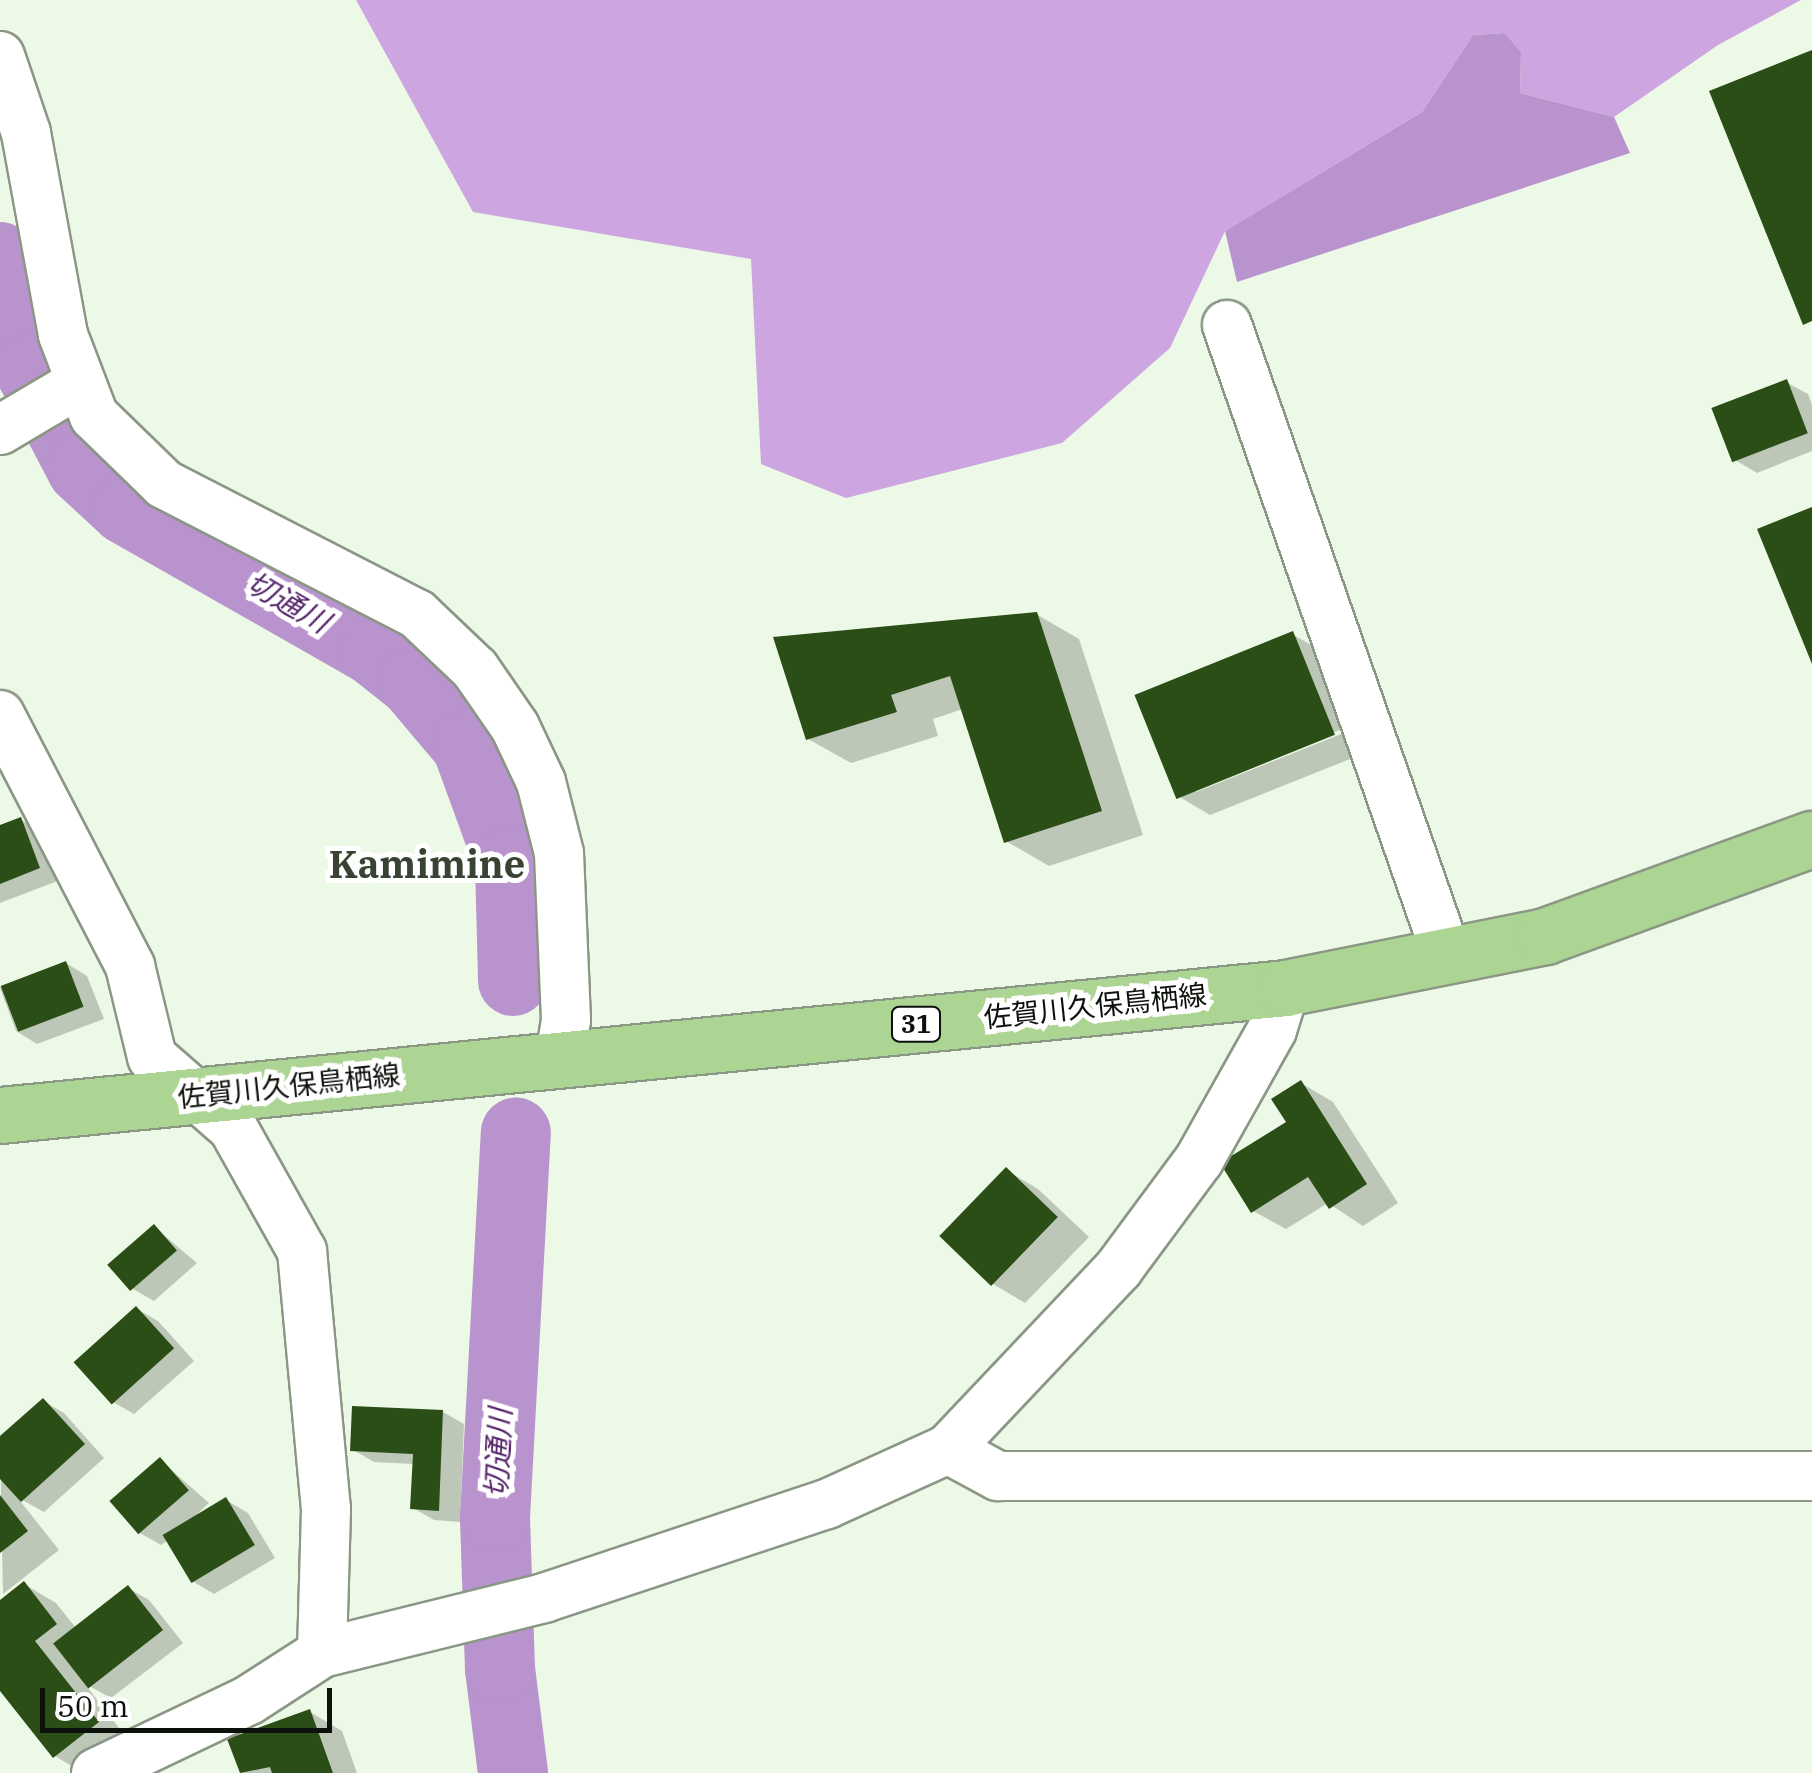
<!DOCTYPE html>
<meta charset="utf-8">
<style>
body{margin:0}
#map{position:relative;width:1812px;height:1773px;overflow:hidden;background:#ecf9e6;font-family:"IBM Plex Serif","Noto Sans JP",serif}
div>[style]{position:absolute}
.forest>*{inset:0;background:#cda6e1}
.water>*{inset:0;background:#b993cd}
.shadow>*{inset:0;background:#0003}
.river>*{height:70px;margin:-35px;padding:0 35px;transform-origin:35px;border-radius:35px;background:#b993cd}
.building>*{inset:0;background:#2b4d16;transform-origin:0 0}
.roads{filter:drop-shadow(2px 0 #8b9785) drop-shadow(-2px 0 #8b9785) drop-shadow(0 2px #8b9785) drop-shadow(0 -2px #8b9785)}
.minor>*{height:48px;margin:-24px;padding:0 24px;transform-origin:24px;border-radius:24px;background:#fff}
.major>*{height:55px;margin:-27.5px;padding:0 27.5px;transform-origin:27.5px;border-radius:27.5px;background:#acd493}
span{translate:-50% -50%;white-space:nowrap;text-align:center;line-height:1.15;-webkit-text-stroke:10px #fff;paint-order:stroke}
.shield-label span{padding:2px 8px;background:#fff;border:2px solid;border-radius:8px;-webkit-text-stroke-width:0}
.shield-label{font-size:25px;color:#0d110b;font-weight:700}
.street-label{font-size:28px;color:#0d110b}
.water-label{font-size:30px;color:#55256a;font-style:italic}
.district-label{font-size:38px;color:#394334;font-weight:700}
.scale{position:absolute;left:40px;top:1688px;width:292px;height:45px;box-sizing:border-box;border:5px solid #0d110b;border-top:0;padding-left:12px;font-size:30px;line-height:35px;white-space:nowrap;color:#0d110b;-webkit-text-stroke:8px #fff;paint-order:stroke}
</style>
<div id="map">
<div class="forest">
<div style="clip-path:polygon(356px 0,1801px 0,1718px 45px,1614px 117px,1520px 93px,1521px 52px,1505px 33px,1473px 35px,1422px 112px,1225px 231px,1170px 348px,1062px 443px,846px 498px,761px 464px,751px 259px,473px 212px)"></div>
</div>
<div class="water">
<div style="clip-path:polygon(1505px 33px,1521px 52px,1520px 93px,1614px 117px,1630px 153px,1237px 282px,1225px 231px,1422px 112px,1473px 35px)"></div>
</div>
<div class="shadow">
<div style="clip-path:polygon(1786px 382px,1808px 394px,1812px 405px,1812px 451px,1757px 473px,1735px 460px)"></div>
<div style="clip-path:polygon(1036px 614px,1079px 639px,1143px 835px,1049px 866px,1006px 841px,963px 709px,933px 719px,938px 736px,851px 763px,808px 739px)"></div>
<div style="clip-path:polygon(evenodd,1292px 634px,1325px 653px,1365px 753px,1210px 815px,1178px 796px,1292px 634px,1345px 728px,1346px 732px,1196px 792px,1196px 787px,1345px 728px)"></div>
<div style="clip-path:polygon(21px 820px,42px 832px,60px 880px,0 903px,0 827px)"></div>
<div style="clip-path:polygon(66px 963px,87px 976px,104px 1019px,37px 1044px,16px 1031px,0 988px)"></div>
<div style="clip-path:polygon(1301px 1083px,1333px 1102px,1398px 1203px,1363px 1226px,1328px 1203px,1286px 1229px,1253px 1211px)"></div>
<div style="clip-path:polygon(1006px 1170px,1038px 1189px,1089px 1237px,1025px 1303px,993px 1284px,942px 1236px)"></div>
<div style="clip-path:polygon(154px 1227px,197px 1263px,154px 1301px,133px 1289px)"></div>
<div style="clip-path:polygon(137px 1309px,158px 1321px,194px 1361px,134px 1414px,113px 1402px)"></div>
<div style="clip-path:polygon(43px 1401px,64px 1413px,104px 1458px,44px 1512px,17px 1497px,59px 1550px,3px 1594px,0 1439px)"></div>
<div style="clip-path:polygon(443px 1412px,464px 1424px,460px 1522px,434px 1520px,413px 1508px,415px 1464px,374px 1462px,353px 1450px)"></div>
<div style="clip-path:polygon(160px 1460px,209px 1503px,195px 1516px,226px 1500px,248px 1513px,275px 1558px,214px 1594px,192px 1581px,168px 1540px,161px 1545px,140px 1533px)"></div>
<div style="clip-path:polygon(24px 1584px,56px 1603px,76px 1628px,128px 1588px,149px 1600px,183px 1643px,111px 1698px,84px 1683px,130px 1742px,83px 1773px,55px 1756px,0 1687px,0 1603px)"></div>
<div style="clip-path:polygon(310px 1712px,342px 1731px,357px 1773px,242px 1773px,230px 1740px)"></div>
</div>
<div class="river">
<div style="left:0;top:257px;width:117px;rotate:75.1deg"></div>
<div style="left:30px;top:370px;width:112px;rotate:62.3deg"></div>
<div style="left:82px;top:469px;width:59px;rotate:42.9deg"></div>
<div style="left:125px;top:509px;width:287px;rotate:29.7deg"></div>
<div style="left:374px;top:651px;width:50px;rotate:38.5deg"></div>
<div style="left:413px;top:682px;width:84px;rotate:49.8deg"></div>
<div style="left:467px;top:746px;width:126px;rotate:70deg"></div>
<div style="left:510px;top:864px;width:117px;rotate:88.5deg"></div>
<div style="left:513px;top:1773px;width:105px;rotate:-97.1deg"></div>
<div style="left:500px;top:1669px;width:152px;rotate:-91.9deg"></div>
<div style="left:495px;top:1517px;width:385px;rotate:-86.9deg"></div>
</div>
<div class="building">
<div style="clip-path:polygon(1812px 50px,1812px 321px,1803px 325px,1709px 91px)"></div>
<div style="left:1787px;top:379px;width:58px;height:81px;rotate:69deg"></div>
<div style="clip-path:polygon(1812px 507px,1812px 664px,1757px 529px)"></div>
<div style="clip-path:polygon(1037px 612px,1102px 811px,1004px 843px,950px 676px,891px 695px,897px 712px,806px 740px,773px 637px)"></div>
<div style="left:1293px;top:631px;width:112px;height:171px;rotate:68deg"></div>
<div style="clip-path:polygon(21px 817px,40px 868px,0 884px,0 825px)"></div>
<div style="left:66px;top:961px;width:49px;height:70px;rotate:69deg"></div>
<div style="clip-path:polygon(1301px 1080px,1367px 1184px,1329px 1209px,1308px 1177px,1251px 1213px,1220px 1163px,1286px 1122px,1271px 1099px)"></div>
<div style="left:1006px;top:1167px;width:72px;height:96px;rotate:44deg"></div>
<div style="left:154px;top:1224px;width:35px;height:62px;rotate:49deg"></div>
<div style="left:136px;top:1306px;width:57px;height:84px;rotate:48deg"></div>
<div style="clip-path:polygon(43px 1398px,85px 1444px,21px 1502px,0 1479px,0 1436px)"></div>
<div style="clip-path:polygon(352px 1406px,443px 1410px,439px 1511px,410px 1509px,413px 1454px,350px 1451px)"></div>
<div style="left:160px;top:1457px;width:44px;height:67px;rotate:49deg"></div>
<div style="clip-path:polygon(0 1495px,28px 1531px,0 1553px)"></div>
<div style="left:226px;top:1497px;width:56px;height:74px;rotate:59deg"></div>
<div style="clip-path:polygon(24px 1581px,57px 1624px,35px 1641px,99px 1722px,53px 1758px,0 1691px,0 1600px)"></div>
<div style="left:128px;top:1585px;width:57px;height:95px;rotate:52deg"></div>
<div style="clip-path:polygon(310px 1709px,333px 1773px,272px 1773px,270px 1767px,240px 1773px,227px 1739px)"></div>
</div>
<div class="roads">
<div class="minor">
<div style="left:0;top:56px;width:81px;rotate:71.3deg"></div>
<div style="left:26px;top:133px;width:205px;rotate:79.6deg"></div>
<div style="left:63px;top:335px;width:87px;rotate:69.1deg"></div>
<div style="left:94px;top:416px;width:98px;rotate:44.2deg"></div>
<div style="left:164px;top:484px;width:284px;rotate:27.2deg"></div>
<div style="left:417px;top:614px;width:80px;rotate:43.5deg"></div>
<div style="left:475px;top:669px;width:70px;rotate:55.4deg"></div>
<div style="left:515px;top:727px;width:61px;rotate:64.7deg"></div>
<div style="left:541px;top:782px;width:73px;rotate:75.8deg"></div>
<div style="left:559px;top:853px;width:167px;rotate:87.6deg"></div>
<div style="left:566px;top:1020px;width:38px;rotate:99deg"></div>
<div style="left:1227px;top:325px;width:668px;rotate:70.78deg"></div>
<div style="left:0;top:430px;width:92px;rotate:-30.7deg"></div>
<div style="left:0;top:715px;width:283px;rotate:62.6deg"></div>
<div style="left:130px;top:966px;width:94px;rotate:76.4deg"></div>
<div style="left:152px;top:1057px;width:108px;rotate:41.2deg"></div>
<div style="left:233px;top:1128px;width:141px;rotate:60.7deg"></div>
<div style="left:302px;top:1251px;width:259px;rotate:84.7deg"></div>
<div style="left:326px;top:1509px;width:144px;rotate:91.6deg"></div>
<div style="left:948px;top:1449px;width:57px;rotate:28.4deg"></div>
<div style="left:998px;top:1476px;width:814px"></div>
<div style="left:96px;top:1773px;width:170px;rotate:-25.5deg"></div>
<div style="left:249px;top:1700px;width:87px;rotate:-32.8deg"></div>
<div style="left:322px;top:1653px;width:229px;rotate:-13.9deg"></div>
<div style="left:544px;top:1598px;width:298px;rotate:-18.4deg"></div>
<div style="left:827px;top:1504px;width:133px;rotate:-24.4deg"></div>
<div style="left:948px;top:1449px;width:249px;rotate:-46.6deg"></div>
<div style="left:1119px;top:1268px;width:134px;rotate:-53.5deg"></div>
<div style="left:1199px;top:1160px;width:149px;rotate:-60.7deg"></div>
<div style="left:1272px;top:1030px;width:44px;rotate:-72.8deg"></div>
</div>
<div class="major">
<div style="left:0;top:1115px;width:1291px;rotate:-5.64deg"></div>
<div style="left:1285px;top:988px;width:265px;rotate:-11.3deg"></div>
<div style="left:1545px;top:936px;width:284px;rotate:-20deg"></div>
</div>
</div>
<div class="shield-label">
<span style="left:916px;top:1024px">31</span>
</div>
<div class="street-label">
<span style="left:1095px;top:1006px;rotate:-6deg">佐賀川久保鳥栖線</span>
<span style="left:289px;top:1086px;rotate:-6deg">佐賀川久保鳥栖線</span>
</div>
<div class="water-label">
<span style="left:288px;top:602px;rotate:30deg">切通川</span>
<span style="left:498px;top:1453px;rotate:-87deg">切通川</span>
</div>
<div class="district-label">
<span style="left:427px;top:864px">Kamimine</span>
</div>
<div class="scale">50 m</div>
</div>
